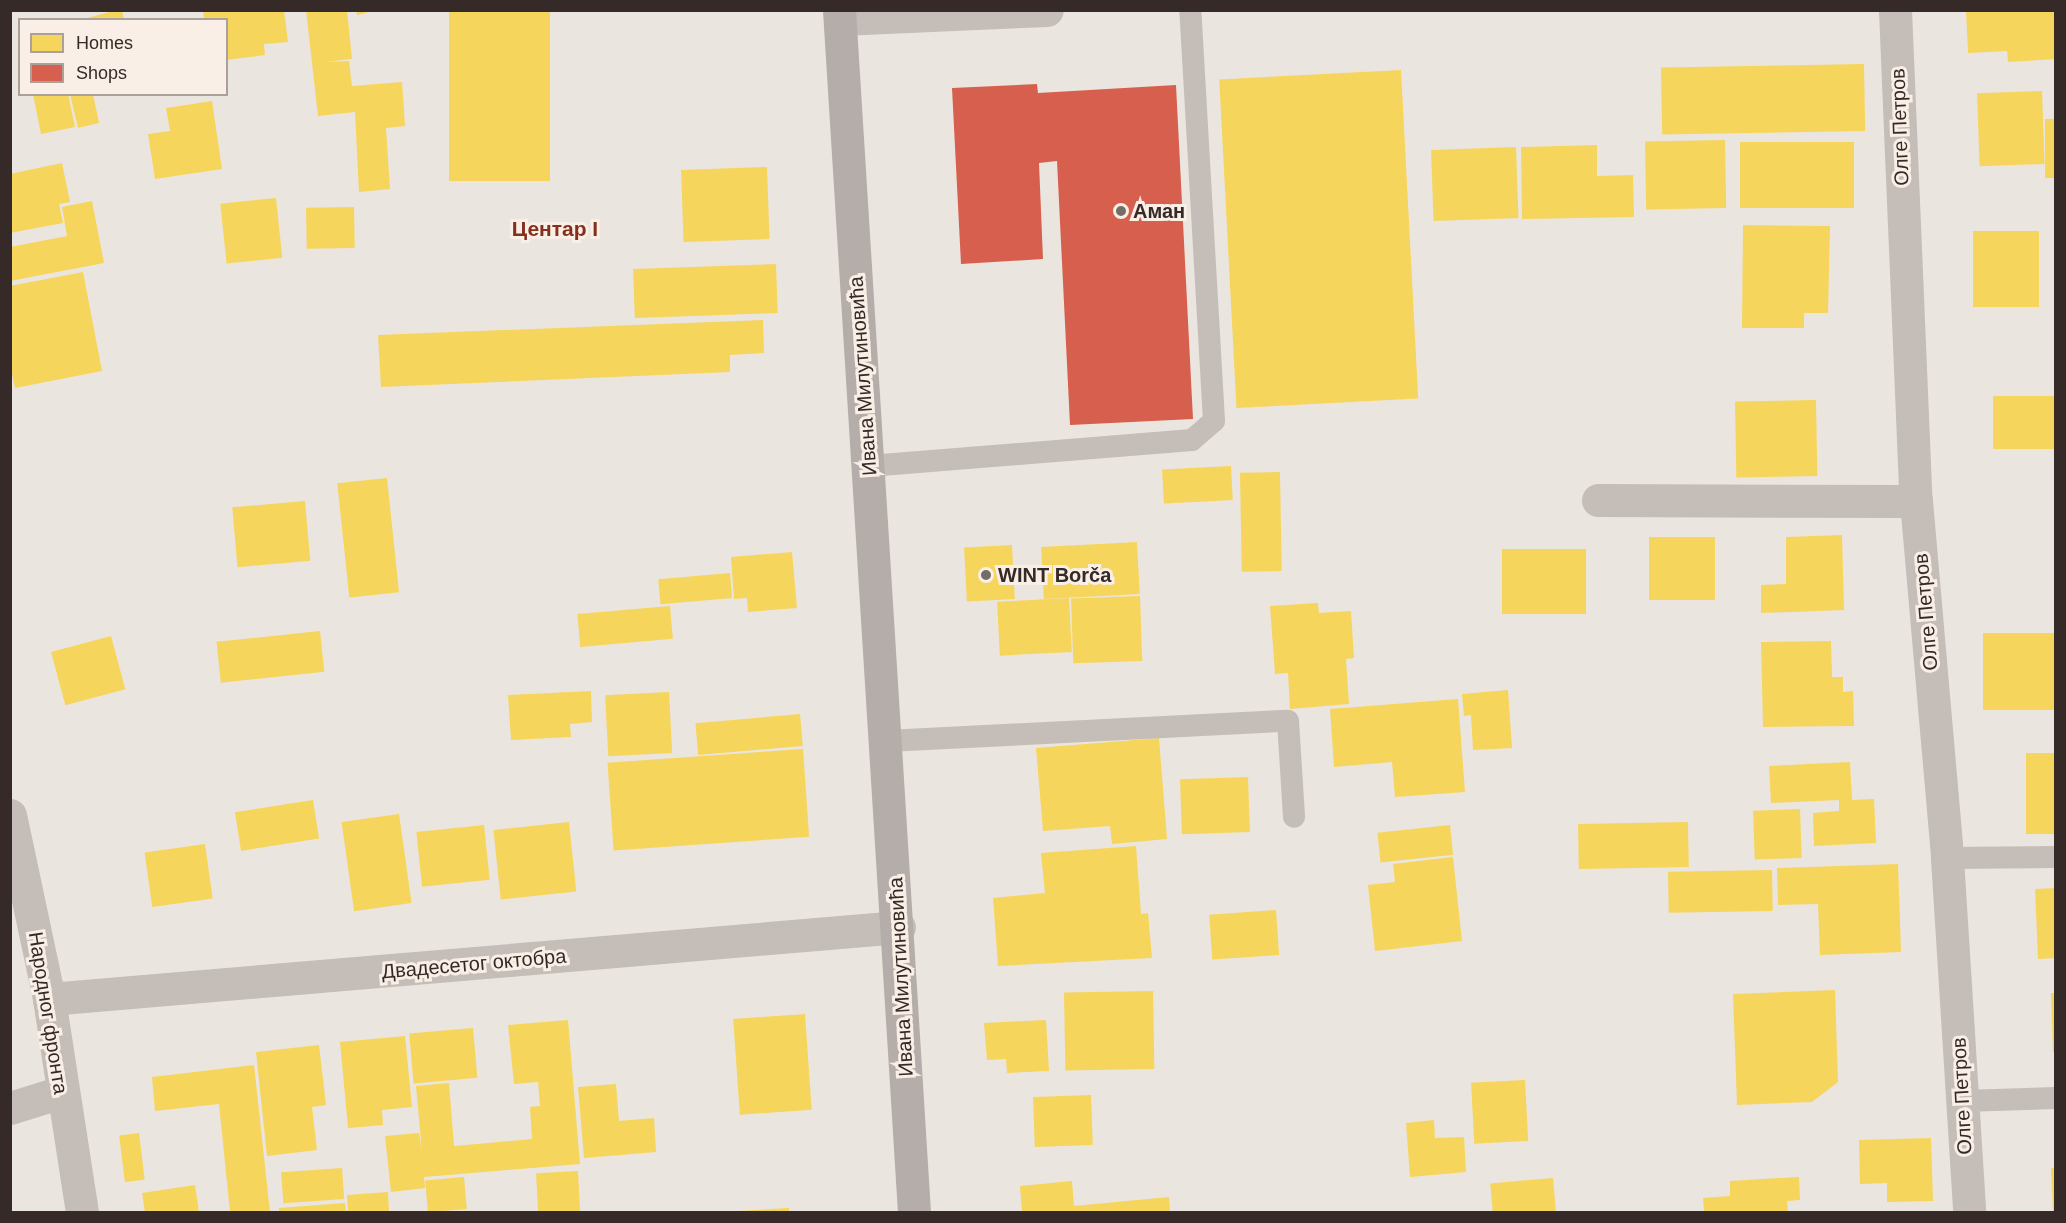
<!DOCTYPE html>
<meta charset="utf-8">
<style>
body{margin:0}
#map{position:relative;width:2066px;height:1223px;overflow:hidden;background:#ebe5df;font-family:Arial,sans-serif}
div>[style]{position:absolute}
.homes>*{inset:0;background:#f6d55c;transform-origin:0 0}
.shops>*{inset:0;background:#d6604d}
.lane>*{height:22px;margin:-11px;padding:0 11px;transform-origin:11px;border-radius:11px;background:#c4bdb8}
.street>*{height:33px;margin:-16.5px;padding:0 16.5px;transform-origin:16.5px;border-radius:16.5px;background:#c4bdb8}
.secondary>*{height:33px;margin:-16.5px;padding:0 16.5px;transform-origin:16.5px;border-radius:16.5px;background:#b5ada9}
.dots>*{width:16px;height:16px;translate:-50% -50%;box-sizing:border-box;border:3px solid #f9efe6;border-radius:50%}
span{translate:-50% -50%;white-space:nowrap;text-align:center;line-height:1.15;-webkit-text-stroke:6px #f9efe6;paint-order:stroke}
.street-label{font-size:20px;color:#352a27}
.poi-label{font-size:20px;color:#352a27;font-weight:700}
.left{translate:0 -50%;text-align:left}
.neighbourhood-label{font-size:21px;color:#85301f;font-weight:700}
.frame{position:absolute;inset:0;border:12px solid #352a27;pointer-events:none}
.legend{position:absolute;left:18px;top:18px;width:210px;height:78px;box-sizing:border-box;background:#f9efe6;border:2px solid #aba09a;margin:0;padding:8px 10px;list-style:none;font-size:18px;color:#352a27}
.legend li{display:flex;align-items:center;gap:12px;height:30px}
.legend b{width:30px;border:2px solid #aba09a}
</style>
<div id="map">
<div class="homes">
<div style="clip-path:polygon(116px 10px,122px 10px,124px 20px,80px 20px)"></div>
<div style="clip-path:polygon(203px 10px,284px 10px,288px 42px,264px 44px,265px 55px,226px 60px,226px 20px,204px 20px)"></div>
<div style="clip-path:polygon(306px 10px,347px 10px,352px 59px,325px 62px,349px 61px,352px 86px,402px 82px,405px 126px,386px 128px,390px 189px,359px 192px,355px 112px,318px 116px)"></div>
<div style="clip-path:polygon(356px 10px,372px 10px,372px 11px,357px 15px)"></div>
<div style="left:449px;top:10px;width:101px;height:171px"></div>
<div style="clip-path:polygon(1966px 10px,2056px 10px,2056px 59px,2008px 62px,2007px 51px,1968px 53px)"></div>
<div style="left:1864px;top:64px;width:67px;height:203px;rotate:89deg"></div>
<div style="left:1401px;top:70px;width:329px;height:182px;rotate:87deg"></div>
<div style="left:2042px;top:91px;width:73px;height:65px;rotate:88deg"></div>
<div style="clip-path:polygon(33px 94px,68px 94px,75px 127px,41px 134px)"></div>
<div style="clip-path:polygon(70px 94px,93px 94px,99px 123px,78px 128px)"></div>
<div style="clip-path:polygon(212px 101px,222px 169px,155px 179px,148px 134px,170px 131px,166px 108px)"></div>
<div style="left:2045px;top:119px;width:11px;height:59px"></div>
<div style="left:1725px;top:140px;width:68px;height:80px;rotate:89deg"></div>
<div style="left:1854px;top:142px;width:66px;height:114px;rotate:90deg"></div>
<div style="clip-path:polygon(1597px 145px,1597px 176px,1633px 175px,1634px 217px,1522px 219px,1521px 147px)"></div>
<div style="left:1516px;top:147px;width:71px;height:85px;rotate:88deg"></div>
<div style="clip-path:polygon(62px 163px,70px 202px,59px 204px,63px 223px,10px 233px,10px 174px)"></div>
<div style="left:767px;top:167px;width:72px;height:86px;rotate:88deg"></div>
<div style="left:276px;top:198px;width:60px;height:56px;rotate:84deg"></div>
<div style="clip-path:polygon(92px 201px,104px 263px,10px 281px,10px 247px,67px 236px,62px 207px)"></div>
<div style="left:354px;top:207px;width:41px;height:48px;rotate:89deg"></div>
<div style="clip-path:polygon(1743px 225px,1830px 226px,1828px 313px,1804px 313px,1804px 328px,1742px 328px)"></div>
<div style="left:2039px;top:231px;width:76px;height:66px;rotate:90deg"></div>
<div style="left:776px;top:264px;width:49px;height:143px;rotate:88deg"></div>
<div style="clip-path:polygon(83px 272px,102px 371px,15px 388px,10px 365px,10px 286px)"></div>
<div style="clip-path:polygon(763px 320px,764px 353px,730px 355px,730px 372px,381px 387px,378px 335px)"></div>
<div style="left:2056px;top:396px;width:53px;height:63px;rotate:90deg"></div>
<div style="left:1816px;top:400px;width:76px;height:81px;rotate:89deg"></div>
<div style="left:1231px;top:466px;width:34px;height:69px;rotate:87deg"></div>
<div style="left:1280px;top:472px;width:99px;height:40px;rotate:89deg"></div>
<div style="left:387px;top:478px;width:115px;height:50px;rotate:84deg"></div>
<div style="left:305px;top:501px;width:60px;height:73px;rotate:85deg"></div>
<div style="clip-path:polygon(1842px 535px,1844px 610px,1761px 613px,1761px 585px,1786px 584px,1786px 537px)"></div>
<div style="left:1715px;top:537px;width:63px;height:66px;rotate:90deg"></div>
<div style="left:1137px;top:542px;width:52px;height:96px;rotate:87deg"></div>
<div style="left:1012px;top:545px;width:54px;height:48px;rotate:87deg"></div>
<div style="left:1502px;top:549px;width:84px;height:65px"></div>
<div style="clip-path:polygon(792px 552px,797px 608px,748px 612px,747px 598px,734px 599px,731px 557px)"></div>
<div style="left:730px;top:573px;width:25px;height:72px;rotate:85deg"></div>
<div style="left:1140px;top:596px;width:65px;height:69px;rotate:88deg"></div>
<div style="left:1069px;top:598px;width:54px;height:72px;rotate:87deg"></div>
<div style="clip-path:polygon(1318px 603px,1319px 613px,1351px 611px,1354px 658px,1346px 659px,1349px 704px,1290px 709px,1288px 673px,1275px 674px,1270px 606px)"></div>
<div style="left:670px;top:606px;width:33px;height:93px;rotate:85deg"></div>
<div style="left:320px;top:631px;width:41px;height:104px;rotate:84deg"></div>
<div style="left:2056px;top:633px;width:77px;height:73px;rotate:90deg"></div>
<div style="left:111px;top:636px;width:55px;height:62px;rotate:75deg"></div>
<div style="clip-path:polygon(1831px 641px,1832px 677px,1843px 677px,1843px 692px,1853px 691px,1854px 726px,1763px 727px,1761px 642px)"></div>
<div style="clip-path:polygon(1508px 690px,1512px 748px,1473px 750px,1471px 715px,1464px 716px,1462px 694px)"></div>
<div style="clip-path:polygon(591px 691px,592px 722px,570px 724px,571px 737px,511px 740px,508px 695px)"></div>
<div style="left:669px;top:692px;width:61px;height:64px;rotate:87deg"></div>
<div style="clip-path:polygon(1458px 699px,1465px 792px,1395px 797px,1392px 762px,1334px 767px,1330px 709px)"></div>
<div style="left:800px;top:714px;width:32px;height:105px;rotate:85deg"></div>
<div style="clip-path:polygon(1159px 738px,1167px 839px,1112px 844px,1110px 826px,1043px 831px,1036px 748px)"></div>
<div style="left:803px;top:749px;width:88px;height:196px;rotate:86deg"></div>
<div style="left:2026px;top:753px;width:30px;height:81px"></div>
<div style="clip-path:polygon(1850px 762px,1852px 800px,1874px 799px,1876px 843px,1814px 846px,1813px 813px,1839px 811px,1839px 800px,1771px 803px,1769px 766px)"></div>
<div style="left:1248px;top:777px;width:55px;height:68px;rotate:88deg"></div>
<div style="left:313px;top:800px;width:39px;height:79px;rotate:81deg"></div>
<div style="left:1800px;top:809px;width:49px;height:47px;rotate:88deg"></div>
<div style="left:399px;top:814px;width:90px;height:58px;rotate:82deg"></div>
<div style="left:569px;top:822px;width:70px;height:76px;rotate:84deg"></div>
<div style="left:1688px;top:822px;width:45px;height:110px;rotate:89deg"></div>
<div style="left:484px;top:825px;width:55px;height:68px;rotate:84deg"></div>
<div style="left:1450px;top:825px;width:30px;height:73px;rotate:84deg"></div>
<div style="left:205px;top:844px;width:55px;height:61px;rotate:82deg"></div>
<div style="clip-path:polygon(1136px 846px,1141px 914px,1148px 913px,1152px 958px,998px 966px,993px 898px,1045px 893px,1041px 853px)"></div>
<div style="clip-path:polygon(1453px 857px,1462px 941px,1375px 951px,1368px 885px,1395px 882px,1393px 864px)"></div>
<div style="clip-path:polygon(1898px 864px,1901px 952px,1820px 955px,1818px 904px,1778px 905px,1777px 868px)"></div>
<div style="left:1772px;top:870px;width:41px;height:104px;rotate:89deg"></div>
<div style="clip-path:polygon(2056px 888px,2056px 958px,2038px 959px,2035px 889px)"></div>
<div style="left:1276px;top:910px;width:45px;height:67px;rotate:86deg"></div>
<div style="clip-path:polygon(1835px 990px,1838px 1082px,1812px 1102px,1737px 1105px,1733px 994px)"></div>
<div style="left:1153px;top:991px;width:78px;height:89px;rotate:89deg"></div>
<div style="clip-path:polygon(2051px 993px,2056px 993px,2056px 1052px,2053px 1052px)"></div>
<div style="left:805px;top:1014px;width:96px;height:72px;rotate:86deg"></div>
<div style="clip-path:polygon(568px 1020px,580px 1164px,424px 1177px,425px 1188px,391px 1192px,385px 1136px,419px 1133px,422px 1152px,416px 1086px,449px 1083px,454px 1146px,532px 1139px,530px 1107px,540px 1106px,538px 1082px,514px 1084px,508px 1025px)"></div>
<div style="clip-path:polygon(1046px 1020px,1049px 1071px,1007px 1073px,1006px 1059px,987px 1060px,984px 1023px)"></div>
<div style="left:473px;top:1028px;width:50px;height:64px;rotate:85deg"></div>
<div style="clip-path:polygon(405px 1036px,412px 1107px,382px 1110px,383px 1125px,348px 1128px,340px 1042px)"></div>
<div style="clip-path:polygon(319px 1045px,326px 1105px,312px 1107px,317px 1150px,267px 1156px,256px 1052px)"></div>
<div style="clip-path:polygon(254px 1065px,270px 1212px,230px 1212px,219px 1104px,155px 1111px,152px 1077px)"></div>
<div style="left:1525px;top:1080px;width:61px;height:54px;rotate:87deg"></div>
<div style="clip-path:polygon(616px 1084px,619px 1121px,654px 1118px,656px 1152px,584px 1158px,578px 1087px)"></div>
<div style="left:1091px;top:1095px;width:50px;height:58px;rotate:88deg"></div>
<div style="clip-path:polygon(1434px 1120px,1435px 1138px,1464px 1137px,1466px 1172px,1410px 1177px,1406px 1123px)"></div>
<div style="left:139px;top:1133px;width:47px;height:20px;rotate:83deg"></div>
<div style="clip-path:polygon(1931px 1138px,1933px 1201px,1887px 1202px,1887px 1183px,1860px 1184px,1859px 1140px)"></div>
<div style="left:342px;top:1168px;width:31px;height:61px;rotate:86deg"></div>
<div style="clip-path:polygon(2051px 1168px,2056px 1168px,2056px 1212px,2053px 1212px)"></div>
<div style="left:578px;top:1171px;width:41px;height:42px;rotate:87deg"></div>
<div style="left:464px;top:1177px;width:32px;height:39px;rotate:85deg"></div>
<div style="clip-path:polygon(1799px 1177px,1800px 1200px,1787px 1201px,1788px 1212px,1704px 1212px,1703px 1198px,1730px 1196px,1730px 1181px)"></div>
<div style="left:1553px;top:1178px;width:34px;height:63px;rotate:85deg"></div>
<div style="clip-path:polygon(1072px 1181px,1074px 1206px,1169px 1197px,1170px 1212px,1022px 1212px,1020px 1186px)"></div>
<div style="clip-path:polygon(195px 1185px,199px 1212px,145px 1212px,142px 1193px)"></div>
<div style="clip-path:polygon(388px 1192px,389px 1212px,348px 1212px,347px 1195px)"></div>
<div style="clip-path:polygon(345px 1203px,346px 1212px,279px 1212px,279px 1208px)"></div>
<div style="clip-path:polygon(789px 1208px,789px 1212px,738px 1212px,738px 1211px)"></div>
</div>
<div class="shops">
<div style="clip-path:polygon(1037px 84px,1038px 93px,1176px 85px,1193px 419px,1070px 425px,1057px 161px,1039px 163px,1043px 259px,961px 264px,952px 88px)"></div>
</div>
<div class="lane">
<div style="left:869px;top:466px;width:324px;rotate:-4.6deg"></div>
<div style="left:1192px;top:440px;width:29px;rotate:-41deg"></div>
<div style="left:1214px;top:421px;width:412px;rotate:-93.3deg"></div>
<div style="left:887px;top:741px;width:401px;rotate:-2.9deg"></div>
<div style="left:1288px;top:721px;width:96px;rotate:86.4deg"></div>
<div style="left:1947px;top:858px;width:109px;rotate:-0.5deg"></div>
<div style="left:1963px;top:1101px;width:93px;rotate:-1.8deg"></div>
</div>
<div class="street">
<div style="left:1895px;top:10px;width:491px;rotate:87.6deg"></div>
<div style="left:1916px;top:501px;width:358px;rotate:85deg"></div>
<div style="left:1947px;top:858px;width:355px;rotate:86.4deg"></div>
<div style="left:840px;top:19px;width:207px;rotate:-2.5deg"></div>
<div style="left:1598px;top:500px;width:318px;rotate:0.2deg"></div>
<div style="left:10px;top:815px;width:188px;rotate:78deg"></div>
<div style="left:49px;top:999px;width:216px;rotate:81.2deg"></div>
<div style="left:49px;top:999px;width:853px;rotate:-4.84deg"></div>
<div style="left:10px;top:1108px;width:53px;rotate:-17.4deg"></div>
</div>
<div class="secondary">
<div style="left:839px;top:10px;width:1204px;rotate:86.43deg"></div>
</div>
<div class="dots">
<div style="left:1121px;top:211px;background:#756b67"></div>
<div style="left:986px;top:575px;background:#756b67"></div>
</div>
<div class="street-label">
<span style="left:1900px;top:127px;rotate:-92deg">Олге Петров</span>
<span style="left:863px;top:376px;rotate:-94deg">Ивана Милутиновића</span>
<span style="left:1926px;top:612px;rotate:-95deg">Олге Петров</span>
<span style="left:474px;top:964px;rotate:-5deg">Двадесетог октобра</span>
<span style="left:901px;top:977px;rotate:-93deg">Ивана Милутиновића</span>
<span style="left:48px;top:1013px;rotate:81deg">Народног фронта</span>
<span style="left:1962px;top:1096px;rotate:-93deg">Олге Петров</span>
</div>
<div class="poi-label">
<span class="left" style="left:1133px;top:211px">Аман</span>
<span class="left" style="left:998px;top:575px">WINT Borča</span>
</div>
<div class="neighbourhood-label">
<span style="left:555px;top:229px">Центар I</span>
</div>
<div class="frame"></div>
<ul class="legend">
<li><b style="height:16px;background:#f6d55c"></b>Homes</li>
<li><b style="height:16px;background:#d6604d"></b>Shops</li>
</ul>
</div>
